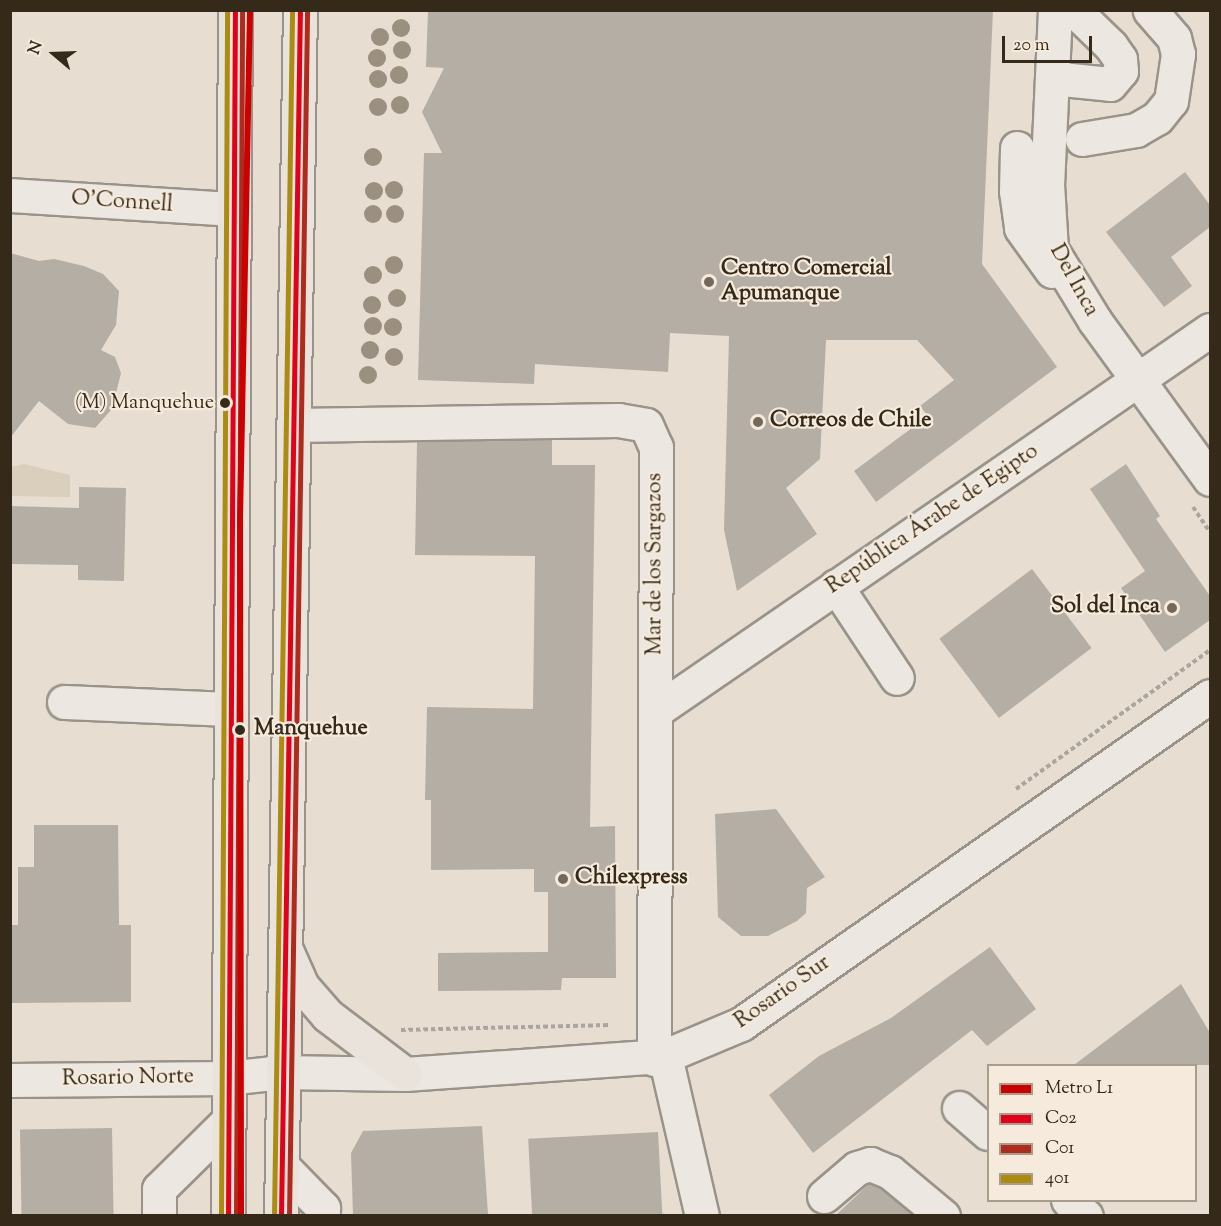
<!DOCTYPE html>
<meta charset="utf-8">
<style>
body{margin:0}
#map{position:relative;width:1221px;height:1226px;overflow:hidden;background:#e7ded1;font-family:"Sorts Mill Goudy",serif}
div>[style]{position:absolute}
.green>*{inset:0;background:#dacebc}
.building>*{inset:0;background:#b4aea4;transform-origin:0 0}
.path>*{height:4px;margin-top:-2px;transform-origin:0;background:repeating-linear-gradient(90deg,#aaa59f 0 4.5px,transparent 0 7.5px)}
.roads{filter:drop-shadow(2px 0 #99938a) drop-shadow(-2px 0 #99938a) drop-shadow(0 2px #99938a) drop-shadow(0 -2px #99938a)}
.minor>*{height:33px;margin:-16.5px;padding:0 16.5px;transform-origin:16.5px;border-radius:16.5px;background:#ece7e0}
.major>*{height:33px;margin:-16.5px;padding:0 16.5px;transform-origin:16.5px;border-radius:16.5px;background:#e9e3db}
.bus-1>*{height:4.5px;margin:-2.25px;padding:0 2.25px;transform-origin:2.25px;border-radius:2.25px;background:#e2001a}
.bus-2>*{height:4.5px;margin:-2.25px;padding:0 2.25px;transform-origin:2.25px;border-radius:2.25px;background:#af2b1e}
.bus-3>*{height:4.5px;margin:-2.25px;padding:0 2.25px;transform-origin:2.25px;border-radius:2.25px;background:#ac8b12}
.metro-1>*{height:6px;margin:-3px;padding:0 3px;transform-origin:3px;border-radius:3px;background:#c00}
.trees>*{width:18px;height:18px;margin:-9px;border-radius:50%;background:#9b8f80}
.dots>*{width:16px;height:16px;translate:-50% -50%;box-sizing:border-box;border:3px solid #f5eadb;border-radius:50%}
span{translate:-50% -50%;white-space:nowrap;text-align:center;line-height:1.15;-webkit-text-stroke:4.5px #f5eadb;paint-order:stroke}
.bus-label{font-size:20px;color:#352919}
.right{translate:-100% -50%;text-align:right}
.street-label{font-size:22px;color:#352919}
.poi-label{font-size:22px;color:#352919;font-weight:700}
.left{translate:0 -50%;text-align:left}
.stop-label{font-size:22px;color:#352919;font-weight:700}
.frame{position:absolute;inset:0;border:12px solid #352919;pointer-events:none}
.legend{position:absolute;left:987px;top:1064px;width:210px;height:138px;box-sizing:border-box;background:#f5eadb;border:2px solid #a89d8d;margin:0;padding:8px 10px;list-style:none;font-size:18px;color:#352919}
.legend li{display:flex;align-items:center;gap:12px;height:30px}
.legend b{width:30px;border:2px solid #a89d8d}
.north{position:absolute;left:24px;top:24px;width:60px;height:60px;-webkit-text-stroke:4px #f5eadb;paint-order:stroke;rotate:289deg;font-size:16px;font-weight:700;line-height:24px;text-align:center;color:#352919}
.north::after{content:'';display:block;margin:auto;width:21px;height:27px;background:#352919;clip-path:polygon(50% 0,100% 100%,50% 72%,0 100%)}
.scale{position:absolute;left:1002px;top:36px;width:90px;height:27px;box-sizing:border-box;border:3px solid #352919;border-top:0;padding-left:8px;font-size:18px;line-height:21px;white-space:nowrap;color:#352919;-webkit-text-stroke:4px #f5eadb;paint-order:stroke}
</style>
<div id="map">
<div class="green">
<div style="clip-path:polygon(24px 464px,70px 475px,70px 497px,11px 496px,11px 467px)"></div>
</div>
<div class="building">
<div style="clip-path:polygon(428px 10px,993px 10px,982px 264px,1057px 367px,876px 502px,854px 471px,928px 416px,920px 406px,954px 380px,917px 340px,826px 340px,820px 459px,786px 488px,817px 534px,737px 591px,724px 530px,729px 336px,670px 333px,668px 372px,535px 364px,534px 384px,418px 380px,424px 153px,442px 153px,422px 112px,444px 68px,426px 67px)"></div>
<div style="clip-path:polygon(1185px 172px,1210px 205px,1210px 227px,1171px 257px,1192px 286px,1164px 307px,1106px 232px)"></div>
<div style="clip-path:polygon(10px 253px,39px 261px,54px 259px,84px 266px,103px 274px,119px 291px,116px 325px,101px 350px,115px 357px,121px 373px,112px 409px,95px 428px,68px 424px,39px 401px,10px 438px)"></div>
<div style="clip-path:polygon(552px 440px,552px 465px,595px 465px,590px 827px,615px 826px,616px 978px,562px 978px,561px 990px,438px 991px,438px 953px,548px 952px,548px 892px,534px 892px,534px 869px,431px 870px,431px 800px,425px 800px,427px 707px,533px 709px,535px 556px,415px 555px,417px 442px)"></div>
<div style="clip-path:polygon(1126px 464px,1160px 516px,1156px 519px,1210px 596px,1210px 620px,1165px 652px,1121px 588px,1145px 571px,1090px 489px)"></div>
<div style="clip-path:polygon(79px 487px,126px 488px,124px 581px,78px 580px,78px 565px,10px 564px,10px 506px,79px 508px)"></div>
<div style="left:1032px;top:569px;width:99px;height:116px;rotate:53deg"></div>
<div style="clip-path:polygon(776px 809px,825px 877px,807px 888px,806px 913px,797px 921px,768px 936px,741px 936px,718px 917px,715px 814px)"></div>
<div style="clip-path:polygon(34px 825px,118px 825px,119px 925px,131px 925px,131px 1002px,10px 1003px,10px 925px,18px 925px,18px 867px,34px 867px)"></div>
<div style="clip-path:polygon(990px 947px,1036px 1009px,987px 1046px,972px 1030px,813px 1153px,769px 1095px,819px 1056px,891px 1018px)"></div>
<div style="clip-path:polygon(1181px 984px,1210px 1033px,1210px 1065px,1074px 1065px)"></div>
<div style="clip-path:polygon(482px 1126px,488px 1215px,353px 1215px,351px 1153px,363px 1131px)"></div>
<div style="left:112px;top:1128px;width:87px;height:92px;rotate:89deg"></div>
<div style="left:658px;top:1132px;width:83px;height:130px;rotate:87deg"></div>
<div style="clip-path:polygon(869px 1184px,880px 1188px,913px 1215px,836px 1215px)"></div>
</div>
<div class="path">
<div style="left:1193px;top:507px;width:30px;rotate:56deg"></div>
<div style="left:1016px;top:789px;width:239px;rotate:-35.6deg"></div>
<div style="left:401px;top:1030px;width:209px;rotate:-1.4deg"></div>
</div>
<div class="roads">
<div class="minor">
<div style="left:1055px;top:10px;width:174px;rotate:92.6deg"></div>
<div style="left:1047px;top:184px;width:65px;rotate:86.5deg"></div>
<div style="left:1051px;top:249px;width:84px;rotate:58.6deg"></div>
<div style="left:1095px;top:321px;width:195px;rotate:54deg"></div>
<div style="left:1052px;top:78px;width:58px;rotate:5.9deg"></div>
<div style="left:1110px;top:84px;width:17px;rotate:-50deg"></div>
<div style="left:1121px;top:71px;width:12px;rotate:-95deg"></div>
<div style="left:1120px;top:59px;width:16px;rotate:-125deg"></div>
<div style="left:1111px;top:46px;width:52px;rotate:-135.8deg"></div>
<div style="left:1082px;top:139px;width:55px;rotate:-9.5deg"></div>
<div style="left:1136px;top:130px;width:24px;rotate:-30deg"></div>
<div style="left:1157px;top:118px;width:22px;rotate:-51deg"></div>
<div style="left:1171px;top:101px;width:48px;rotate:-81.5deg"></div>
<div style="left:1178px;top:54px;width:16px;rotate:-104deg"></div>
<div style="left:1174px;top:38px;width:37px;rotate:-131deg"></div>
<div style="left:1017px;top:148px;width:43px;rotate:91.3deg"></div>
<div style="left:1016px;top:191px;width:37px;rotate:82deg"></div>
<div style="left:1021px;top:228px;width:53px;rotate:54.2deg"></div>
<div style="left:10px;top:195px;width:224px;rotate:3.6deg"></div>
<div style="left:293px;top:425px;width:325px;rotate:-0.9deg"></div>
<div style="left:618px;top:420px;width:28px;rotate:10deg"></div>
<div style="left:646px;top:425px;width:24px;rotate:66deg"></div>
<div style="left:656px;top:447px;width:612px;rotate:90.19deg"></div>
<div style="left:836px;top:586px;width:110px;rotate:56.5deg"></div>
<div style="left:64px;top:702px;width:166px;rotate:2.4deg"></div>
<div style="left:657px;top:710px;width:671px;rotate:-34.5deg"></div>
<div style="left:665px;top:1056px;width:164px;rotate:77deg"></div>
<div style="left:10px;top:1080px;width:217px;rotate:-0.5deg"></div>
<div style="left:227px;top:1078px;width:54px;rotate:-6.3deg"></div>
<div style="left:281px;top:1072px;width:124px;rotate:0.9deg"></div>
<div style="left:405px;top:1074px;width:261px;rotate:-4deg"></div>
<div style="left:665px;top:1056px;width:82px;rotate:-22.8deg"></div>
<div style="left:741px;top:1024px;width:572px;rotate:-34.97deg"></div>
<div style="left:959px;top:1108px;width:38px;rotate:41deg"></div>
<div style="left:282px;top:1166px;width:59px;rotate:45.7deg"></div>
<div style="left:323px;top:1208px;width:8px;rotate:90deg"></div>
<div style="left:824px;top:1196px;width:43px;rotate:-40.3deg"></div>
<div style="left:857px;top:1168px;width:14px;rotate:-17deg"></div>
<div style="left:870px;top:1164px;width:22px;rotate:22deg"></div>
<div style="left:890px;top:1172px;width:69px;rotate:39.7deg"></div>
<div style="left:1068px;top:1200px;width:24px;rotate:42deg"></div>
<div style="left:159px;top:1216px;width:27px;rotate:-90deg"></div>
<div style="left:159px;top:1189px;width:97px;rotate:-44.6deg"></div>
</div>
<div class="major">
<div style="left:286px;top:950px;width:39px;rotate:66deg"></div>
<div style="left:302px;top:986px;width:38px;rotate:49deg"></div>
<div style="left:327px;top:1015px;width:98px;rotate:37.1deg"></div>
<div style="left:228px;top:1216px;width:1206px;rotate:-89.67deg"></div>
<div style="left:281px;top:1216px;width:1206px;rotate:-89.1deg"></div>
</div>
</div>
<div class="bus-1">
<div style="left:228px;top:1216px;width:1206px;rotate:-89.67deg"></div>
<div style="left:281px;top:1216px;width:1206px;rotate:-89.1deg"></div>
</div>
<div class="bus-2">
<div style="left:236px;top:1216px;width:1206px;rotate:-89.71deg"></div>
<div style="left:289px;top:1216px;width:1206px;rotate:-89.14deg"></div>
</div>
<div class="bus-3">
<div style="left:221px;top:1216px;width:1206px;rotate:-89.71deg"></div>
<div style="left:274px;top:1216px;width:1206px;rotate:-89.14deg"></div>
</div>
<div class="metro-1">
<div style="left:241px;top:1216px;width:698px;rotate:-90.08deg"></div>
<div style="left:240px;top:518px;width:508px;rotate:-88.87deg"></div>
</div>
<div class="trees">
<div style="left:401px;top:28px"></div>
<div style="left:380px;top:37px"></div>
<div style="left:402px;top:50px"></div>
<div style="left:377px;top:58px"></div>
<div style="left:399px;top:75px"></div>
<div style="left:378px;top:79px"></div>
<div style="left:400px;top:105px"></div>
<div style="left:378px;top:107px"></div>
<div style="left:373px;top:157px"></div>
<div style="left:394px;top:190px"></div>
<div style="left:374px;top:191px"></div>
<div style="left:373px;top:214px"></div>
<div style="left:395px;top:214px"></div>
<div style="left:394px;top:265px"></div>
<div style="left:373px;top:275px"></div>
<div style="left:397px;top:298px"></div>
<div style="left:372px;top:305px"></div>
<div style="left:373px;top:326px"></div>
<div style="left:393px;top:327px"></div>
<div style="left:370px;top:350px"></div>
<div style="left:394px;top:357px"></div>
<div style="left:368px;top:375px"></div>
</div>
<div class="dots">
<div style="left:709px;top:282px;background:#736859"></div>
<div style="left:225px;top:403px;background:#352919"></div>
<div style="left:758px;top:422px;background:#736859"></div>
<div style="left:1172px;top:608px;background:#736859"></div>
<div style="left:240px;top:730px;background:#352919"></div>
<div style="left:563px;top:879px;background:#736859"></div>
</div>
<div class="bus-label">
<span class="right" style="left:214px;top:403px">(M) Manquehue</span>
</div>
<div class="street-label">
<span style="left:122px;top:203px;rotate:4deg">O'Connell</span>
<span style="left:1073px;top:281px;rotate:61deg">Del Inca</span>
<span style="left:933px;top:520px;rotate:-34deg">República Árabe de Egipto</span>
<span style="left:656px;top:564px;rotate:-90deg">Mar de los Sargazos</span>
<span style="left:783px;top:993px;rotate:-35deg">Rosario Sur</span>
<span style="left:128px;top:1079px;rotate:-1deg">Rosario Norte</span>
</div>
<div class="poi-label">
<span class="left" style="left:721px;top:282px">Centro Comercial<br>Apumanque</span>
<span class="left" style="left:770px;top:422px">Correos de Chile</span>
<span class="right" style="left:1160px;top:608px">Sol del Inca</span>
<span class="left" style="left:575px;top:879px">Chilexpress</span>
</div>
<div class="stop-label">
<span class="left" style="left:254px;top:730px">Manquehue</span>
</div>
<div class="frame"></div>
<ul class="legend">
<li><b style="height:8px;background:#c00"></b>Metro L1</li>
<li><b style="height:8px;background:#e2001a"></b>C02</li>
<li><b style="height:8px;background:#af2b1e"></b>C01</li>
<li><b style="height:8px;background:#ac8b12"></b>401</li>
</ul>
<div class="north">N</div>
<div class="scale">20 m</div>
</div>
